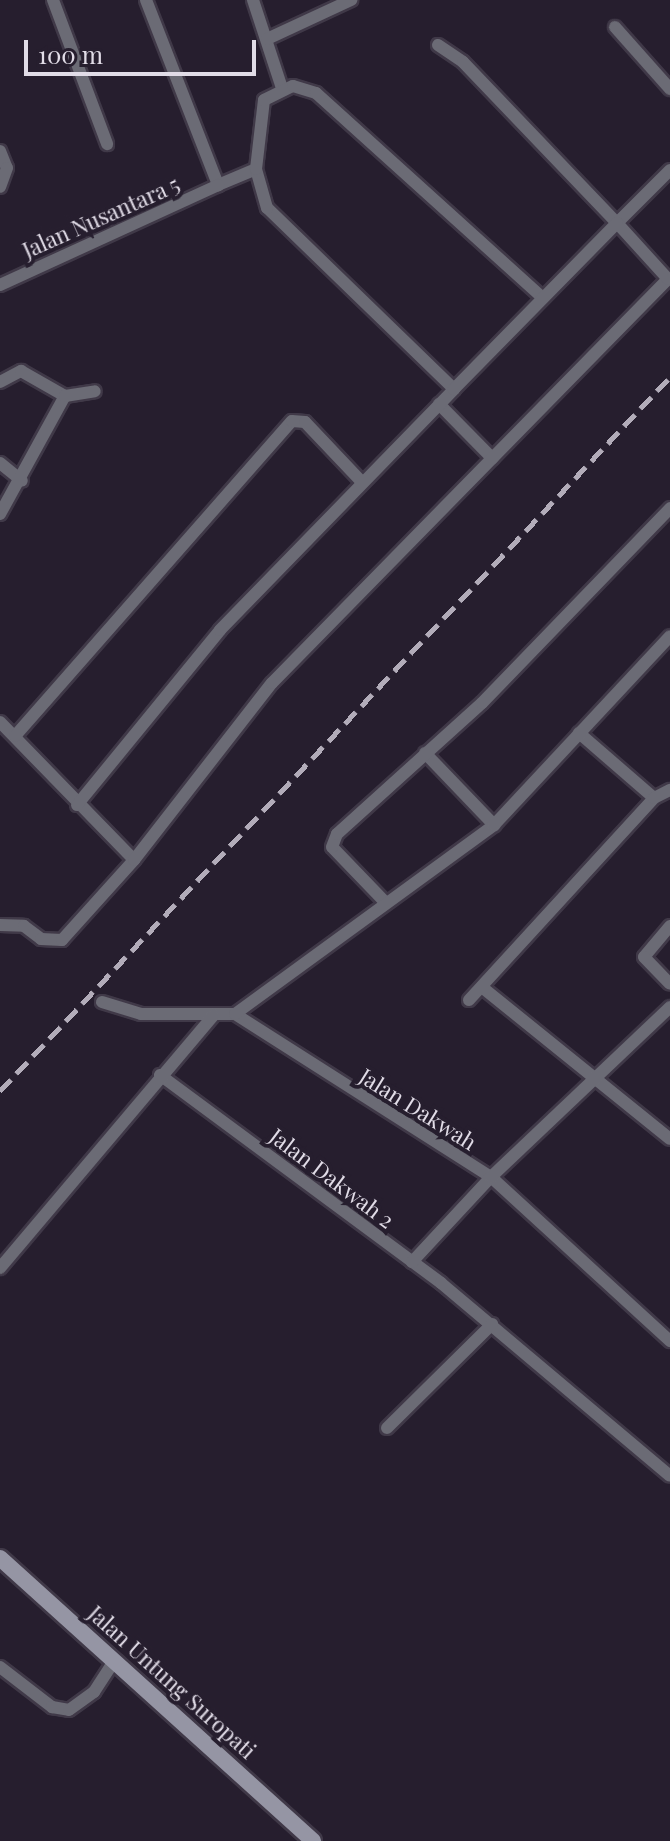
<!DOCTYPE html>
<style>
body{margin:0}
#map{position:relative;width:670px;height:1841px;overflow:hidden;background:#261e2e;font-family:"Playfair Display",serif}
div>[style]{position:absolute}
.roads{filter:drop-shadow(2px 0 #403948) drop-shadow(-2px 0 #403948) drop-shadow(0 2px #403948) drop-shadow(0 -2px #403948)}
.minor>*{height:12px;margin:-6px;padding:0 6px;transform-origin:6px;border-radius:6px;background:#6b6b75}
.secondary>*{height:16px;margin:-8px;padding:0 8px;transform-origin:8px;border-radius:8px;background:#9595a4}
.rail>*{height:5px;margin-top:-2.5px;transform-origin:0;background:repeating-linear-gradient(90deg,#b2acb9 0 16px,transparent 0 24px)}
span{translate:-50% -50%;white-space:nowrap;text-align:center;line-height:1.15;-webkit-text-stroke:8px #261e2e;paint-order:stroke}
.street-label{font-size:22px;color:#e1dce7}
.scale{position:absolute;left:24px;top:40px;width:232px;height:36px;box-sizing:border-box;border:4px solid #e1dce7;border-top:0;padding-left:10px;font-size:24px;line-height:28px;white-space:nowrap;color:#e1dce7;-webkit-text-stroke:6px #261e2e;paint-order:stroke}
</style>
<div id="map">
<div class="roads">
<div class="minor">
<div style="left:53px;top:0;width:154px;rotate:69.4deg"></div>
<div style="left:146px;top:0;width:199px;rotate:68.7deg"></div>
<div style="left:218px;top:185px;width:41px;rotate:-22.8deg"></div>
<div style="left:253px;top:0;width:93px;rotate:71.8deg"></div>
<div style="left:615px;top:27px;width:83px;rotate:48.4deg"></div>
<div style="left:267px;top:39px;width:93px;rotate:-24.9deg"></div>
<div style="left:438px;top:45px;width:30px;rotate:34deg"></div>
<div style="left:463px;top:62px;width:223px;rotate:46.3deg"></div>
<div style="left:617px;top:223px;width:75px;rotate:-45deg"></div>
<div style="left:0;top:151px;width:18px;rotate:68deg"></div>
<div style="left:7px;top:168px;width:20px;rotate:110deg"></div>
<div style="left:0;top:285px;width:240px;rotate:-24.6deg"></div>
<div style="left:0;top:382px;width:24px;rotate:-28deg"></div>
<div style="left:21px;top:371px;width:51px;rotate:29.6deg"></div>
<div style="left:439px;top:404px;width:76px;rotate:45.5deg"></div>
<div style="left:0;top:463px;width:28px;rotate:39deg"></div>
<div style="left:0;top:514px;width:135px;rotate:-61.2deg"></div>
<div style="left:65px;top:396px;width:30px;rotate:-9deg"></div>
<div style="left:0;top:722px;width:192px;rotate:45.8deg"></div>
<div style="left:579px;top:733px;width:99px;rotate:40.9deg"></div>
<div style="left:15px;top:736px;width:419px;rotate:-48.7deg"></div>
<div style="left:292px;top:421px;width:13px;rotate:4deg"></div>
<div style="left:305px;top:422px;width:81px;rotate:46.5deg"></div>
<div style="left:425px;top:753px;width:100px;rotate:46.2deg"></div>
<div style="left:77px;top:805px;width:226px;rotate:-50.7deg"></div>
<div style="left:220px;top:630px;width:336px;rotate:-45.8deg"></div>
<div style="left:454px;top:389px;width:260px;rotate:-135.9deg"></div>
<div style="left:267px;top:208px;width:41px;rotate:-105.8deg"></div>
<div style="left:256px;top:169px;width:69px;rotate:-83.4deg"></div>
<div style="left:264px;top:100px;width:32px;rotate:-26deg"></div>
<div style="left:293px;top:86px;width:24px;rotate:17deg"></div>
<div style="left:316px;top:93px;width:303px;rotate:42.1deg"></div>
<div style="left:385px;top:902px;width:76px;rotate:-133.9deg"></div>
<div style="left:332px;top:847px;width:14px;rotate:-69deg"></div>
<div style="left:337px;top:834px;width:195px;rotate:-42.1deg"></div>
<div style="left:482px;top:703px;width:271px;rotate:-46deg"></div>
<div style="left:0;top:925px;width:24px;rotate:2deg"></div>
<div style="left:24px;top:926px;width:21px;rotate:37deg"></div>
<div style="left:41px;top:939px;width:21px;rotate:3deg"></div>
<div style="left:62px;top:940px;width:108px;rotate:-48deg"></div>
<div style="left:134px;top:860px;width:224px;rotate:-52.1deg"></div>
<div style="left:272px;top:683px;width:566px;rotate:-45.57deg"></div>
<div style="left:668px;top:279px;width:76px;rotate:-132.3deg"></div>
<div style="left:617px;top:223px;width:233px;rotate:134.5deg"></div>
<div style="left:670px;top:926px;width:40px;rotate:130deg"></div>
<div style="left:644px;top:957px;width:37px;rotate:46deg"></div>
<div style="left:483px;top:988px;width:240px;rotate:38.9deg"></div>
<div style="left:469px;top:1000px;width:274px;rotate:-47.5deg"></div>
<div style="left:654px;top:798px;width:18px;rotate:-27deg"></div>
<div style="left:102px;top:1002px;width:41px;rotate:17.1deg"></div>
<div style="left:141px;top:1014px;width:94px"></div>
<div style="left:235px;top:1014px;width:303px;rotate:32.5deg"></div>
<div style="left:491px;top:1177px;width:243px;rotate:42.5deg"></div>
<div style="left:235px;top:1014px;width:321px;rotate:-36.1deg"></div>
<div style="left:494px;top:825px;width:258px;rotate:-47deg"></div>
<div style="left:160px;top:1075px;width:350px;rotate:36.5deg"></div>
<div style="left:441px;top:1283px;width:299px;rotate:40.1deg"></div>
<div style="left:412px;top:1262px;width:116px;rotate:-47.1deg"></div>
<div style="left:491px;top:1177px;width:247px;rotate:-43.5deg"></div>
<div style="left:0;top:1268px;width:330px;rotate:-49.8deg"></div>
<div style="left:387px;top:1428px;width:148px;rotate:-44.7deg"></div>
<div style="left:0;top:1667px;width:66px;rotate:37.6deg"></div>
<div style="left:52px;top:1707px;width:17px;rotate:10deg"></div>
<div style="left:69px;top:1710px;width:31px;rotate:-36deg"></div>
<div style="left:94px;top:1692px;width:38px;rotate:-57deg"></div>
</div>
<div class="secondary">
<div style="left:0;top:1558px;width:422px;rotate:42.1deg"></div>
</div>
</div>
<div class="rail">
<div style="left:0;top:1091px;width:979px;rotate:-46.82deg"></div>
</div>
<div class="street-label">
<span style="left:101px;top:217px;rotate:-24deg">Jalan Nusantara 5</span>
<span style="left:418px;top:1109px;rotate:32deg">Jalan Dakwah</span>
<span style="left:332px;top:1178px;rotate:37deg">Jalan Dakwah 2</span>
<span style="left:172px;top:1682px;rotate:42deg">Jalan Untung Suropati</span>
</div>
<div class="scale">100 m</div>
</div>
